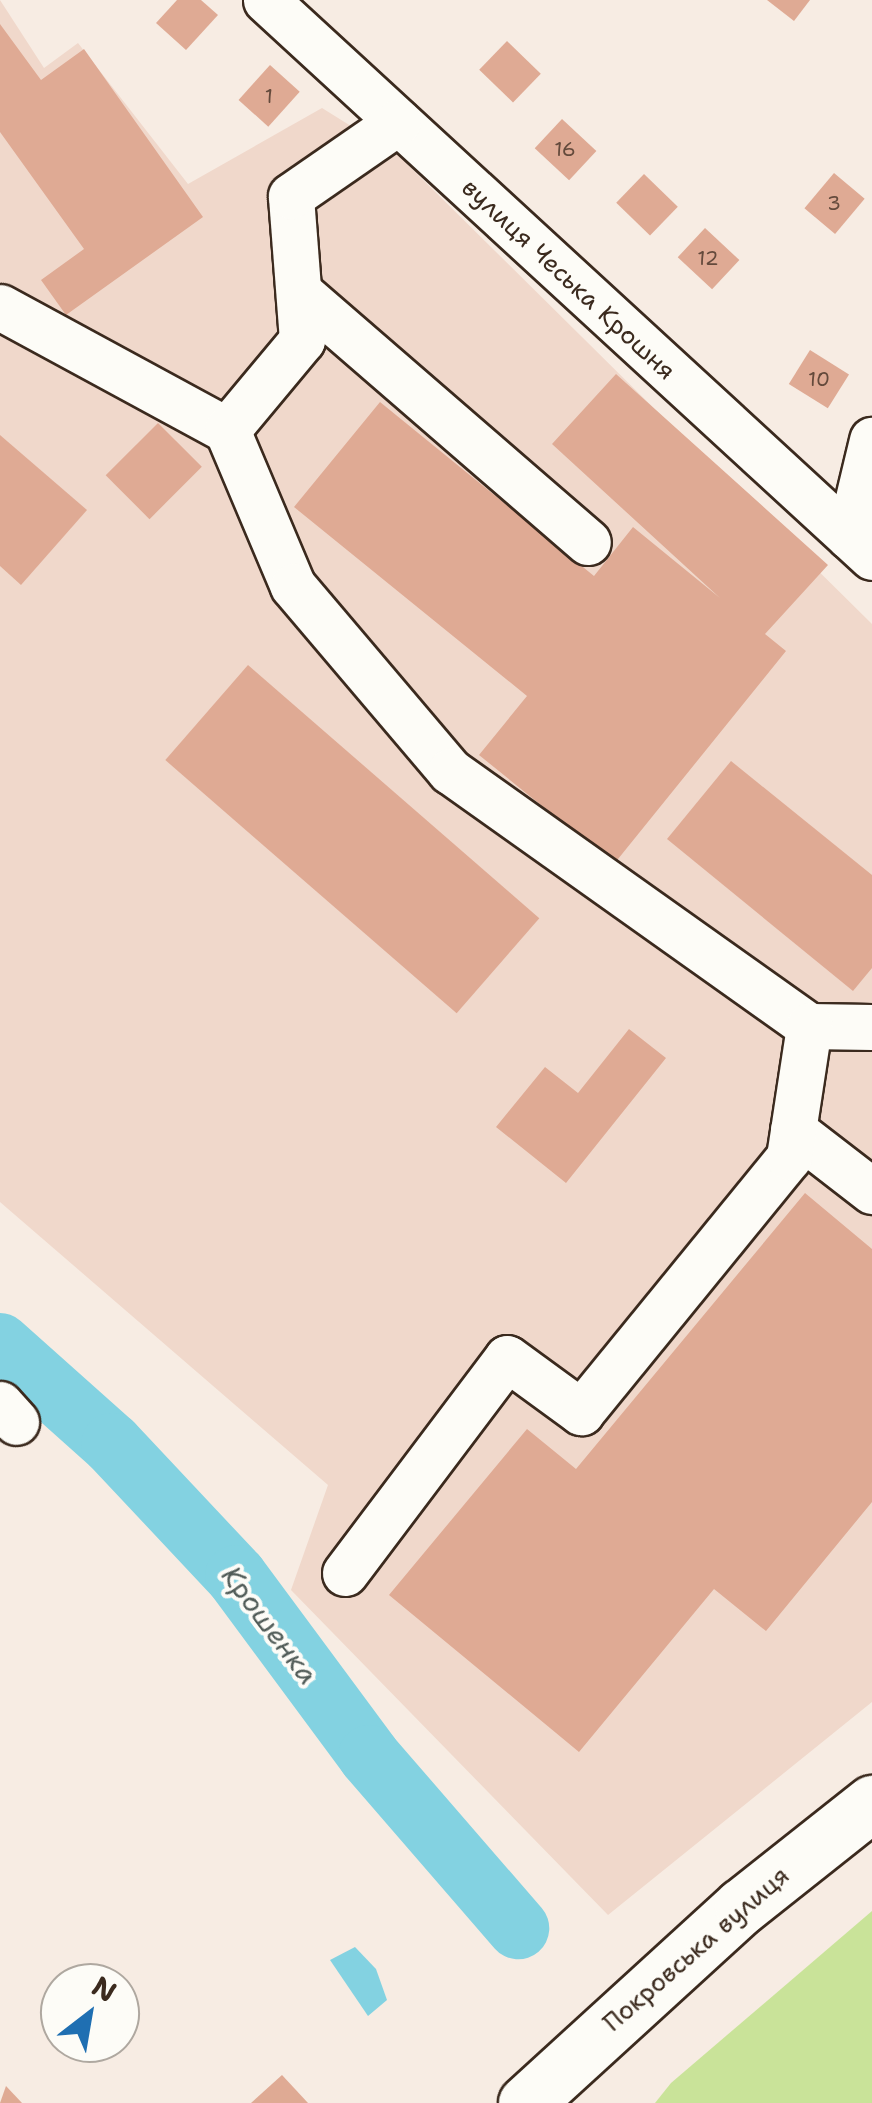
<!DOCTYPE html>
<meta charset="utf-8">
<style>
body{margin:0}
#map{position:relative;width:872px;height:2103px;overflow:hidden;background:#f7ece3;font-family:"Shantell Sans",sans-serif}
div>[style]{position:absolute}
.built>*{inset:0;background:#f0d8cb}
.green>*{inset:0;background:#c9e399}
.water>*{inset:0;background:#83d2e1}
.river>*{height:62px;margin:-31px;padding:0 31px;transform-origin:31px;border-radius:31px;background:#83d2e1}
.building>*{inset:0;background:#dfaa94;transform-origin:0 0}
.roads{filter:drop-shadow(2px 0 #3b2a1e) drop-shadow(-2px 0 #3b2a1e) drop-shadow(0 2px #3b2a1e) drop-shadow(0 -2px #3b2a1e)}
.minor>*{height:45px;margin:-22.5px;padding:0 22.5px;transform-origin:22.5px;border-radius:22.5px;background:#fdfcf7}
.highway>*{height:55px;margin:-27.5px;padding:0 27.5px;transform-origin:27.5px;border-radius:27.5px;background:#fdfcf7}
span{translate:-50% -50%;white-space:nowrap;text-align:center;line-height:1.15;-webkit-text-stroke:8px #fdfcf7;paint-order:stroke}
.number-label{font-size:20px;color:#644a3c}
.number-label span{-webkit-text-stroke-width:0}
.street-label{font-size:25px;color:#3b2a1e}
.water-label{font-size:28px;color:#515c58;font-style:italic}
.north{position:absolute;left:40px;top:1963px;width:100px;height:100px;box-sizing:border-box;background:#fdfcf7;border:2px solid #afa8a0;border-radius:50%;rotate:31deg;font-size:28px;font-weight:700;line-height:40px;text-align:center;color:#3b2a1e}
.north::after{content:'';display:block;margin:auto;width:35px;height:45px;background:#1f6fb2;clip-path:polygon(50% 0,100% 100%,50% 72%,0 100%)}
</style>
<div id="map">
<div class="built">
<div style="clip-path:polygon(0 0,44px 68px,78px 43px,188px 184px,322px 108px,399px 156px,872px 624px,872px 1702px,608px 1915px,291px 1590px,328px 1485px,0 1202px)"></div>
</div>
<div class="green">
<div style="clip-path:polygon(872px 1911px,872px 2103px,655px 2103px,671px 2083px)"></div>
</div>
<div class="water">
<div style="clip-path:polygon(355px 1947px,376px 1969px,387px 2000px,368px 2016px,330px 1960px)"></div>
</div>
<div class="river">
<div style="left:0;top:1344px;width:150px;rotate:41.8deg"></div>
<div style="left:112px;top:1444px;width:181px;rotate:46.8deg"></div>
<div style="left:236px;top:1576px;width:224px;rotate:53.5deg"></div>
<div style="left:369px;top:1756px;width:228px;rotate:49.1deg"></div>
</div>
<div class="building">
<div style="clip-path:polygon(177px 0,201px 0,218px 15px,186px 50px,156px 23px)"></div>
<div style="clip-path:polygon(767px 0,810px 0,794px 21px)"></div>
<div style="clip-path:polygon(0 24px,41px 80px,84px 49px,203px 217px,66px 315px,41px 280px,84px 249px,0 132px)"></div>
<div style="left:507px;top:41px;width:47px;height:40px;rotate:44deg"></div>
<div style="left:270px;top:65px;width:40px;height:47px;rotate:42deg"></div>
<div style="left:562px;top:119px;width:47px;height:40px;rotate:43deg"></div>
<div style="left:834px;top:173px;width:40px;height:46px;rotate:40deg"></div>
<div style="left:644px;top:174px;width:47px;height:40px;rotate:44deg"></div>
<div style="left:705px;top:228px;width:47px;height:40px;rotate:43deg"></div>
<div style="left:810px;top:350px;width:46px;height:40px;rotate:32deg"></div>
<div style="clip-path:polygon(616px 374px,828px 565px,765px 634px,786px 651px,614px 864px,479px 755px,527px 696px,294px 507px,380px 402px,594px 576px,633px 527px,720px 598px,552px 444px)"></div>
<div style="left:158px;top:423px;width:62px;height:74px;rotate:45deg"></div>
<div style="clip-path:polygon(0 435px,87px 510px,21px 585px,0 566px)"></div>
<div style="left:248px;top:665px;width:386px;height:126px;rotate:41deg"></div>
<div style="clip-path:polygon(731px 761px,872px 875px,872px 968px,853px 991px,667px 839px)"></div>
<div style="clip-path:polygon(629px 1029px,666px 1058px,566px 1183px,496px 1127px,545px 1067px,578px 1093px)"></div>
<div style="clip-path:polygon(805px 1193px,872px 1249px,872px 1502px,766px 1631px,714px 1589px,579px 1752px,389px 1595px,527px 1429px,576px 1469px)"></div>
<div style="clip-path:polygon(282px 2075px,308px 2103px,251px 2103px)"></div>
<div style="clip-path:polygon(6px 2086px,22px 2103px,0 2103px)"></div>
</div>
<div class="roads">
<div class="minor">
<div style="left:266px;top:0;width:823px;rotate:42.59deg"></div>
<div style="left:299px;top:292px;width:382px;rotate:40.9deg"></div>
<div style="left:0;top:307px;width:258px;rotate:28.5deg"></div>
<div style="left:227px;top:430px;width:169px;rotate:67.1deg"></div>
<div style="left:293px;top:586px;width:243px;rotate:49.7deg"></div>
<div style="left:450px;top:771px;width:440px;rotate:35.4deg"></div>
<div style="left:809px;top:1026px;width:63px;rotate:0.9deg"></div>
<div style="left:227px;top:430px;width:117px;rotate:-50.2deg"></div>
<div style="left:302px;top:340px;width:144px;rotate:-94.4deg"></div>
<div style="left:291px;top:196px;width:130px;rotate:-34.7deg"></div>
<div style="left:849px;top:536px;width:99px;rotate:-76.5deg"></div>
<div style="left:793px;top:1130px;width:100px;rotate:37.7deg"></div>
<div style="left:0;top:1404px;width:24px;rotate:48deg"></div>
<div style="left:345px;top:1573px;width:269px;rotate:-53deg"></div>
<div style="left:507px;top:1358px;width:92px;rotate:36.1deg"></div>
<div style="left:581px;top:1412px;width:329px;rotate:-50.8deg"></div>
<div style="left:789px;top:1157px;width:133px;rotate:-81.3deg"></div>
</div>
<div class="highway">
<div style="left:526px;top:2103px;width:292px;rotate:-42.4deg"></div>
<div style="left:742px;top:1906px;width:166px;rotate:-38.4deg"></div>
</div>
</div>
<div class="number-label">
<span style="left:269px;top:96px">1</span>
<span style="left:565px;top:149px">16</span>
<span style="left:834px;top:203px">3</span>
<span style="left:708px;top:258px">12</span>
<span style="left:819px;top:379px">10</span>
</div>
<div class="street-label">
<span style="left:569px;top:279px;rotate:43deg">вулиця Чеська Крошня</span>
<span style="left:696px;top:1949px;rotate:-41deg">Покровська вулиця</span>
</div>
<div class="water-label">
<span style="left:270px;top:1625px;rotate:53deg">Крошенка</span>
</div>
<div class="north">N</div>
</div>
